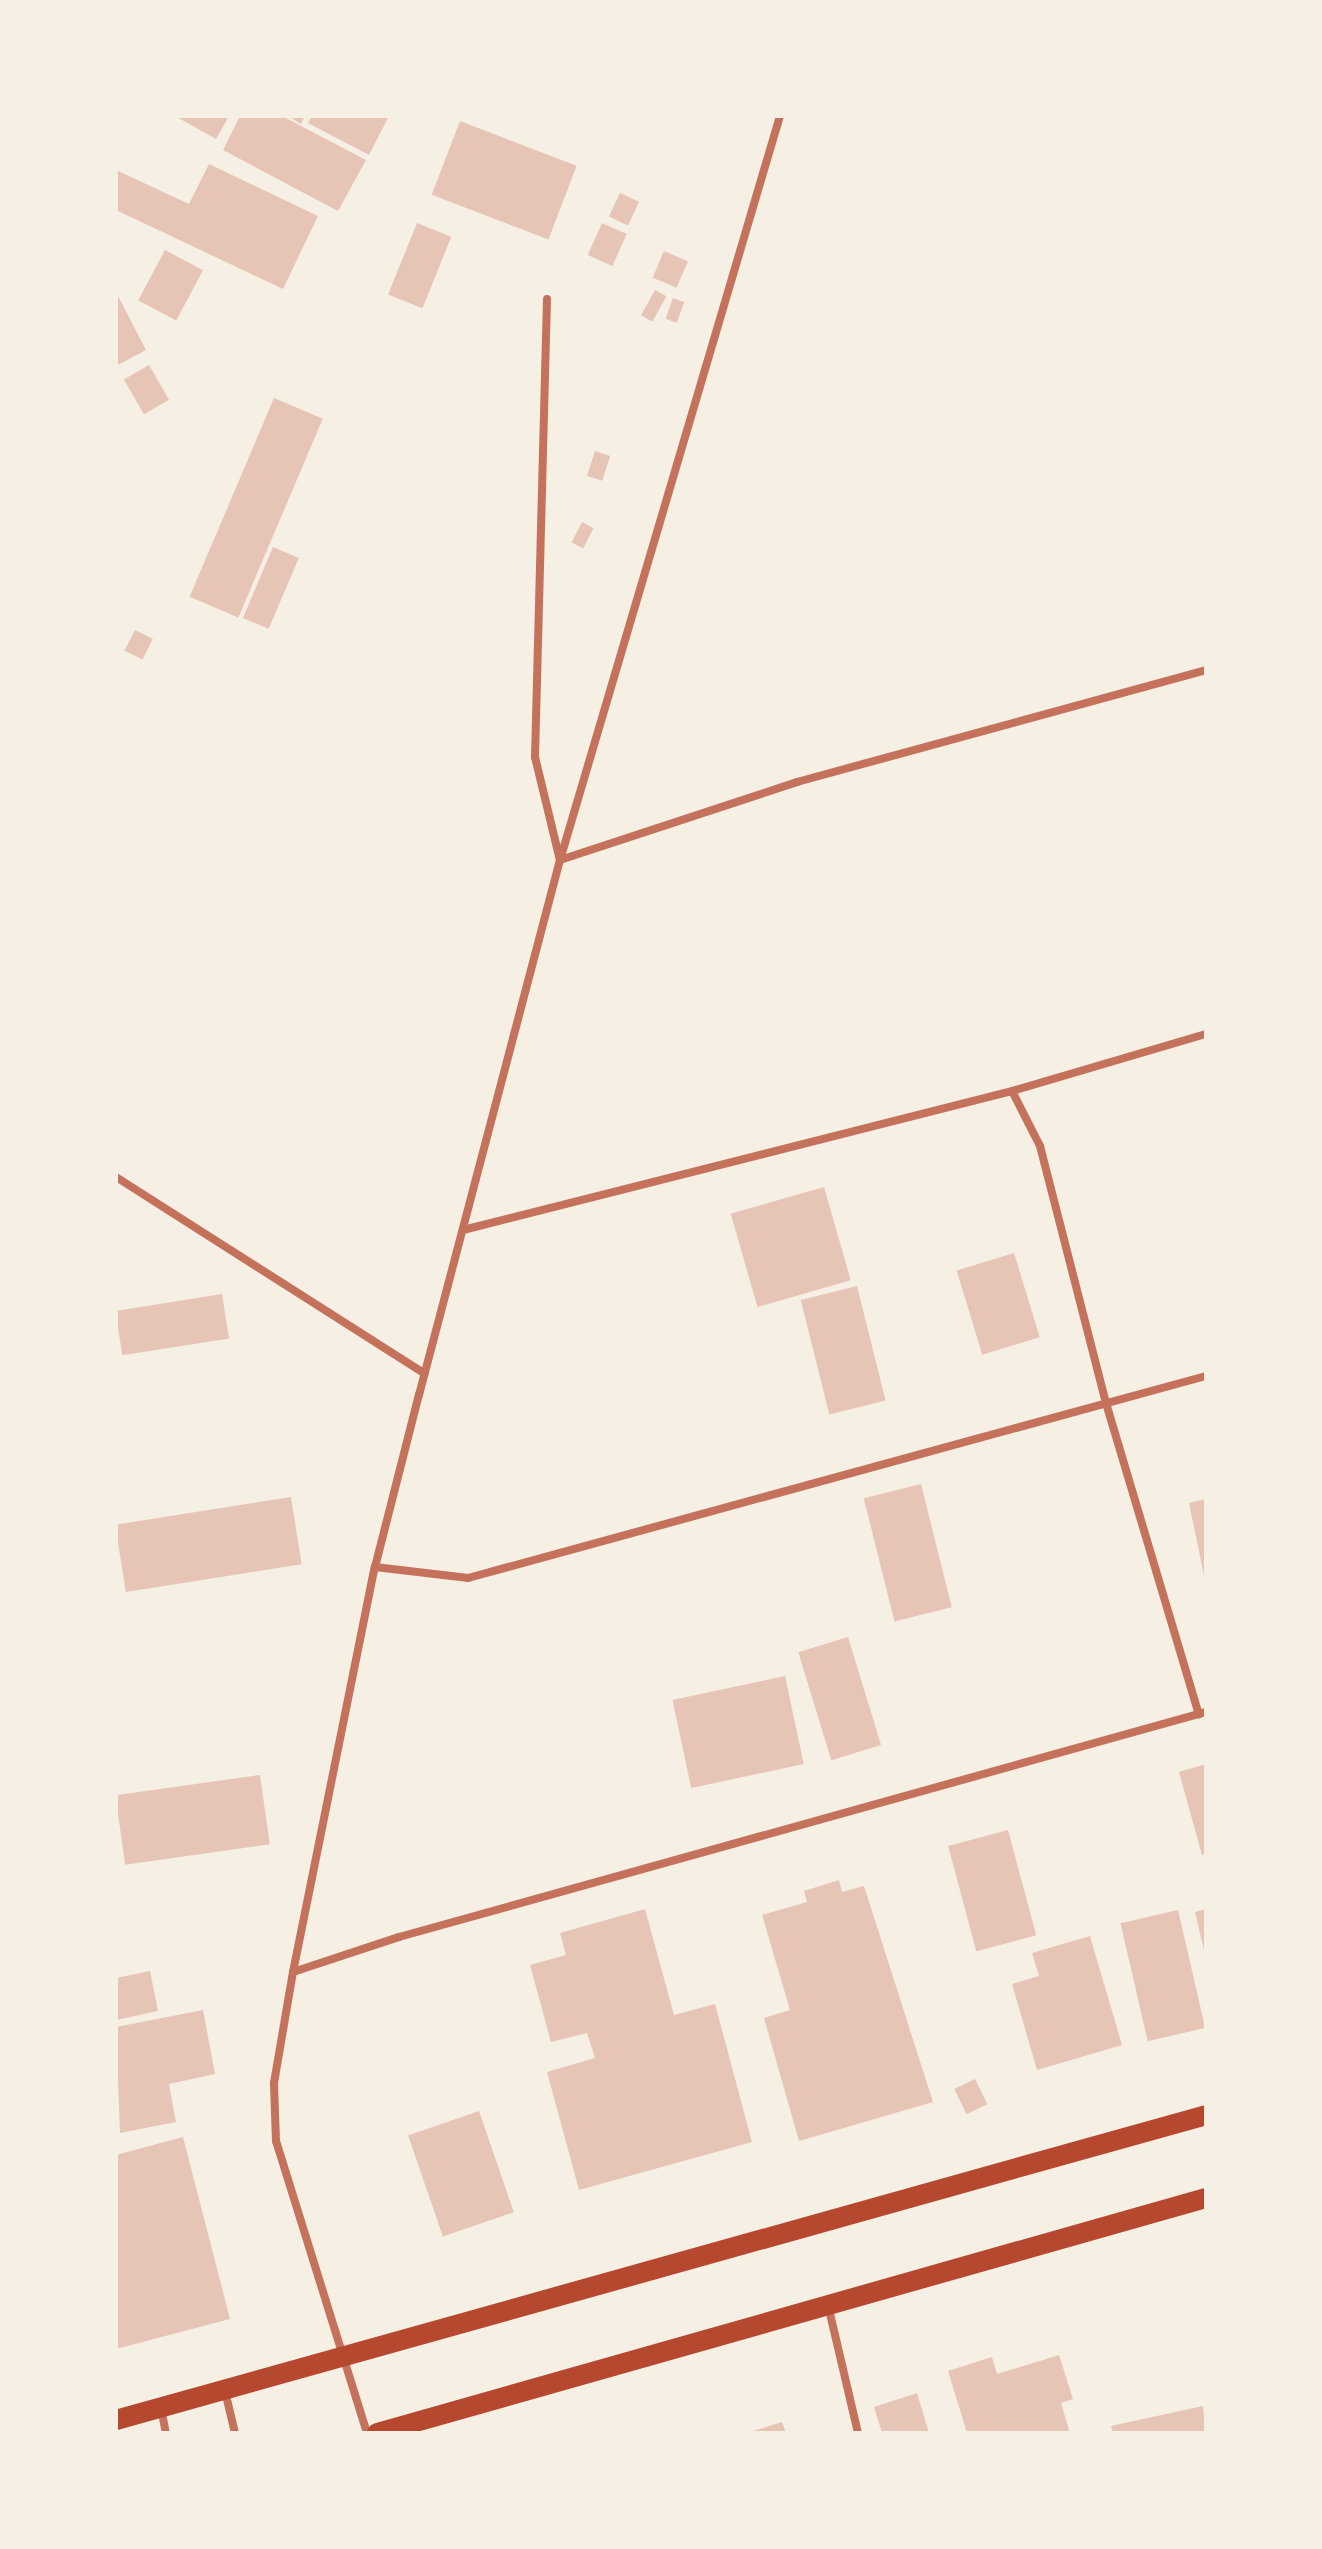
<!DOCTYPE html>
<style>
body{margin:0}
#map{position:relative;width:1322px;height:2549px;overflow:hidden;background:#f6efe4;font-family:Manrope,sans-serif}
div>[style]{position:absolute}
.building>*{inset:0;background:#e6c5b7;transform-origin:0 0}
.minor>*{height:8px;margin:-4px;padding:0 4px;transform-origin:4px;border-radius:4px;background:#c5725c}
.primary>*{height:20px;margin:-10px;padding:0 10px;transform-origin:10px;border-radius:10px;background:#b5482f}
span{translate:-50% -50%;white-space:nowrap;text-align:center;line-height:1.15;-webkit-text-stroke:8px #f6efe4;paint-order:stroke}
.frame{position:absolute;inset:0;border:118px solid #f6efe4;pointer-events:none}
</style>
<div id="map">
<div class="building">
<div style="clip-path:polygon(175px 116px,229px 116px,216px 139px)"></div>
<div style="clip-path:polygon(240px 116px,282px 116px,366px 160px,338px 211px,223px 150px)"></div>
<div style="clip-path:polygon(288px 116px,305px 116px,301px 124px)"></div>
<div style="clip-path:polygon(312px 116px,389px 116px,369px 155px,308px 123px)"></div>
<div style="left:460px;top:121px;width:125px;height:79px;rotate:21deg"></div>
<div style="clip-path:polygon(209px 164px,318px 216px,283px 289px,116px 210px,116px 170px,189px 204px)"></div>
<div style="left:620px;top:193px;width:21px;height:26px;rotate:25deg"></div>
<div style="left:417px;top:223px;width:37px;height:77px;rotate:22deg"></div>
<div style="left:602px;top:223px;width:27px;height:35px;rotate:24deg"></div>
<div style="left:165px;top:250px;width:43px;height:57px;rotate:28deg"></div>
<div style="left:664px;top:251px;width:26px;height:29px;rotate:23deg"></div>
<div style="left:655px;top:290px;width:13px;height:29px;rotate:29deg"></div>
<div style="clip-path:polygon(116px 292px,146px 350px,116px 366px)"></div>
<div style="left:673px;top:298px;width:12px;height:22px;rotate:20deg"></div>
<div style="left:149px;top:365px;width:40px;height:29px;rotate:60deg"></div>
<div style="left:274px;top:398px;width:53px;height:216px;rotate:23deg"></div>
<div style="left:595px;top:451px;width:16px;height:26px;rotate:18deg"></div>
<div style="left:582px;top:522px;width:13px;height:23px;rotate:27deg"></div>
<div style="left:273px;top:547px;width:28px;height:77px;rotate:23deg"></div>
<div style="left:135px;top:630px;width:20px;height:23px;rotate:27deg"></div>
<div style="left:824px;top:1187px;width:97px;height:97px;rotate:74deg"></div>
<div style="left:1014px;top:1253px;width:88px;height:60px;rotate:73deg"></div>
<div style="left:857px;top:1286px;width:118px;height:58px;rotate:76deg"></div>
<div style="left:222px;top:1294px;width:45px;height:108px;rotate:81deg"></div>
<div style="left:921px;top:1484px;width:127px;height:59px;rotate:76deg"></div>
<div style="left:291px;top:1497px;width:68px;height:178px;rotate:81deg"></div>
<div style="clip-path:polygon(1206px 1499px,1206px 1579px,1205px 1580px,1189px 1503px)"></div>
<div style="left:848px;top:1637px;width:113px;height:52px;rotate:73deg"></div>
<div style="left:785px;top:1676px;width:90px;height:115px;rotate:78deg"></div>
<div style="clip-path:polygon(1206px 1764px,1206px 1854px,1202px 1855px,1179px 1772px)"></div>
<div style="left:260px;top:1775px;width:70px;height:146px;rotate:82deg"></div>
<div style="left:1008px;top:1830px;width:109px;height:62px;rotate:75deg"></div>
<div style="clip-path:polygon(839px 1880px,842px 1892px,864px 1886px,933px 2102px,799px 2141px,764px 2018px,790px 2010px,762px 1915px,807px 1902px,804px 1891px)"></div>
<div style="clip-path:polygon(645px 1909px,674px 2015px,715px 2004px,752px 2142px,579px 2190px,547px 2072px,595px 2058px,587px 2033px,551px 2042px,530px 1965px,566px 1955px,560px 1933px)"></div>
<div style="clip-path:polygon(1206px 1909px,1206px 1954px,1205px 1954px,1195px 1912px)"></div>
<div style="left:1178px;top:1910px;width:121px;height:59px;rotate:77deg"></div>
<div style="clip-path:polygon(1090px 1936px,1122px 2045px,1037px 2070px,1012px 1984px,1039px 1976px,1032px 1953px)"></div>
<div style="clip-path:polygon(150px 1971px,158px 2011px,116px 2020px,116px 1978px)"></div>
<div style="clip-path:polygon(203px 2010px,215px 2074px,169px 2084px,176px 2122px,120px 2133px,116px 2027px)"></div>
<div style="left:975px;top:2079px;width:28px;height:23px;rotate:64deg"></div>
<div style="left:479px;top:2111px;width:107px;height:75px;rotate:71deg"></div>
<div style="clip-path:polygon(183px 2137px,230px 2319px,116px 2349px,116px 2155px)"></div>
<div style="clip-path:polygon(1059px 2355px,1073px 2399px,1061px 2403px,1070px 2433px,967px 2433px,948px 2371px,992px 2357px,997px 2374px)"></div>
<div style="clip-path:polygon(917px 2393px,929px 2433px,882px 2433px,874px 2407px)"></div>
<div style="clip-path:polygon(1203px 2406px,1206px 2433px,1113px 2433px,1111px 2426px)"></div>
<div style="clip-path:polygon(782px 2422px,786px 2433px,751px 2433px,750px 2432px)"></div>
</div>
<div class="minor">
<div style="left:547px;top:299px;width:458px;rotate:91.5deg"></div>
<div style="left:535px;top:757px;width:106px;rotate:76.4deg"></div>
<div style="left:560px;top:860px;width:250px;rotate:-18.2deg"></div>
<div style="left:797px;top:782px;width:424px;rotate:-15.3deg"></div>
<div style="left:1012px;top:1091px;width:62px;rotate:63deg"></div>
<div style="left:1040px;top:1146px;width:265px;rotate:75.6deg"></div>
<div style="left:1106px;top:1403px;width:325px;rotate:73.4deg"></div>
<div style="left:116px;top:1177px;width:366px;rotate:32.5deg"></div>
<div style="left:463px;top:1230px;width:566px;rotate:-14.21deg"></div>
<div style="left:1012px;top:1091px;width:202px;rotate:-16.4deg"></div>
<div style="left:375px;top:1567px;width:94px;rotate:6.7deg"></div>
<div style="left:468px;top:1578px;width:765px;rotate:-15.31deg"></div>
<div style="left:293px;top:1972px;width:112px;rotate:-18.3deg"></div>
<div style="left:399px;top:1937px;width:838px;rotate:-15.58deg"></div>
<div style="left:828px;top:2305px;width:131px;rotate:76.8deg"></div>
<div style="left:225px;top:2391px;width:43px;rotate:76.6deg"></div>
<div style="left:161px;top:2408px;width:25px;rotate:79deg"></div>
<div style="left:367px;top:2433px;width:306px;rotate:-107.3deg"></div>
<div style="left:276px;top:2141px;width:58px;rotate:-92deg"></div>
<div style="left:274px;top:2083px;width:113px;rotate:-80.3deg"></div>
<div style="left:293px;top:1972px;width:413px;rotate:-78.6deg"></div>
<div style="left:375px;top:1567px;width:178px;rotate:-75.7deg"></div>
<div style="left:419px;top:1395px;width:553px;rotate:-75.24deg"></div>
<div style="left:560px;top:860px;width:776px;rotate:-73.53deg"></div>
</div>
<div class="primary">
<div style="left:116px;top:2420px;width:1132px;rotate:-15.63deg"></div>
<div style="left:377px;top:2433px;width:862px;rotate:-15.83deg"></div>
</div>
<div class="frame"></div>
</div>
